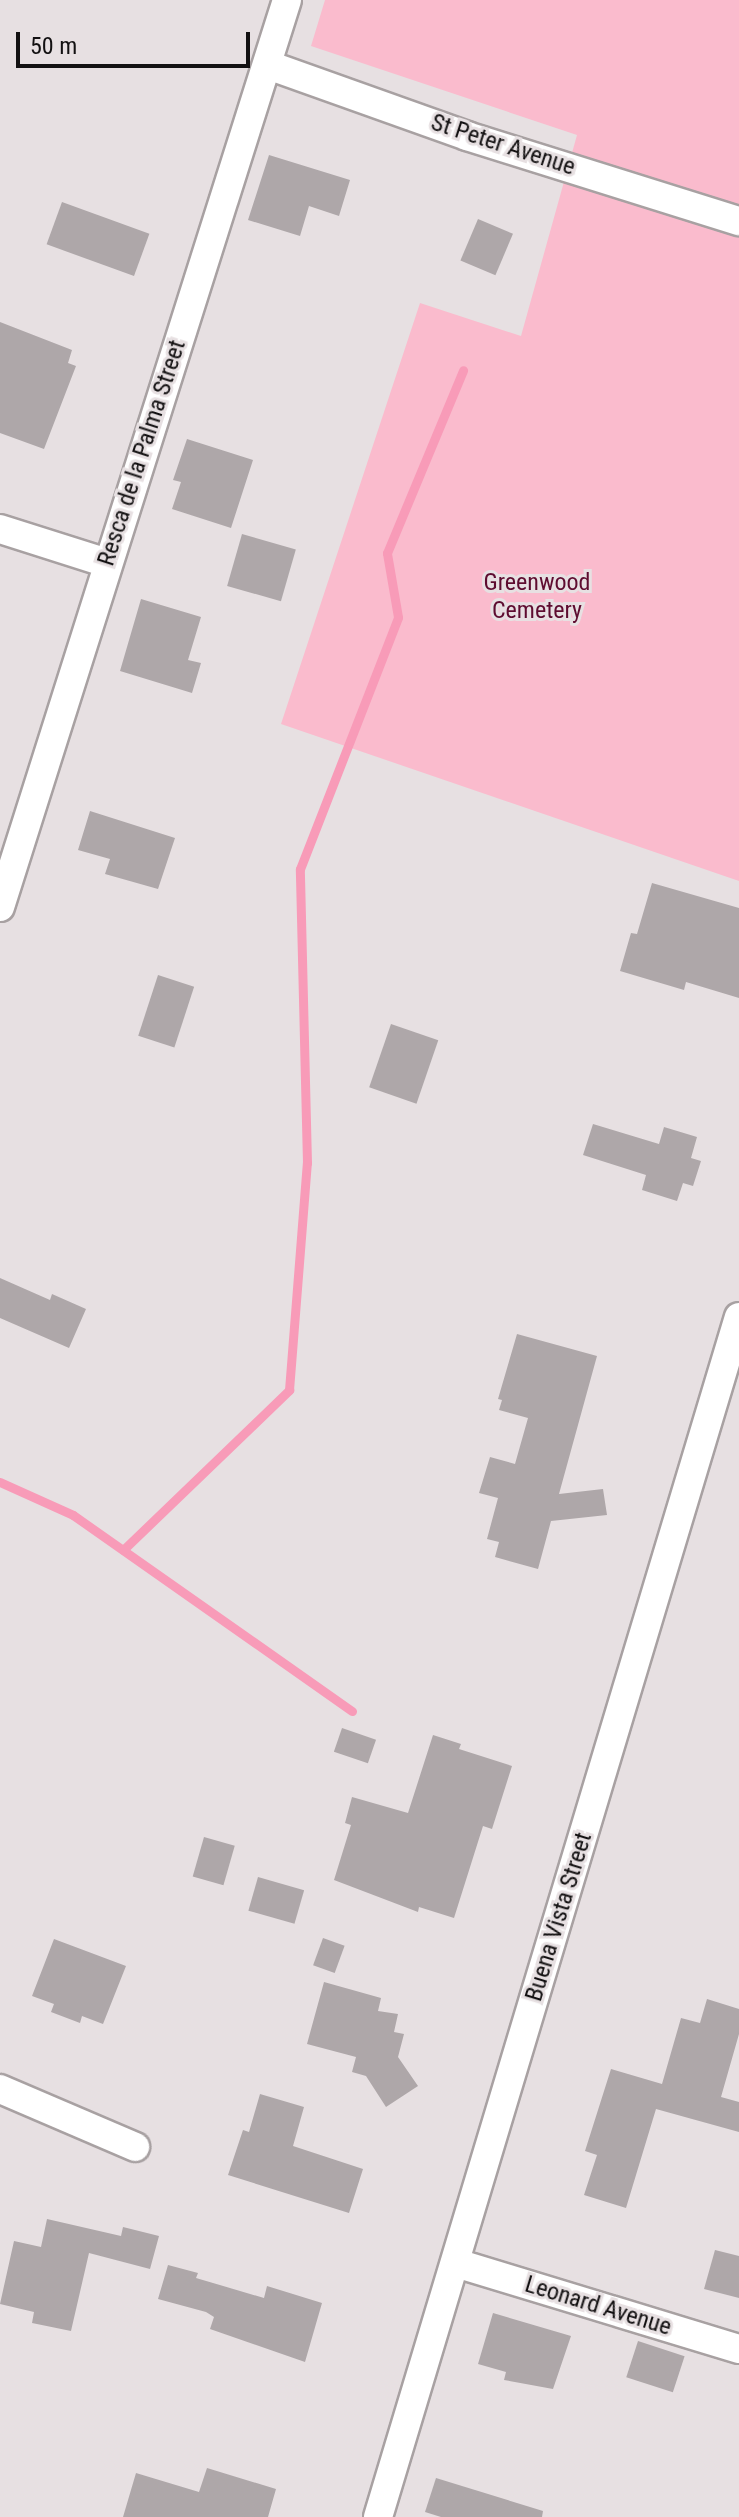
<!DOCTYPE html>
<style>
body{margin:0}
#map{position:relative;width:739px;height:2517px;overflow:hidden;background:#e7e0e2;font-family:"Roboto Condensed",sans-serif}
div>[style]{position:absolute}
.green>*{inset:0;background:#fabbcd}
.stream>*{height:9px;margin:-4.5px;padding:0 4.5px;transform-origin:4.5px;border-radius:4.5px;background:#f89bb8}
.building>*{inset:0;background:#aea7a9;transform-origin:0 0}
.roads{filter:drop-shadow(2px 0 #a8a1a2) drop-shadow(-2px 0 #a8a1a2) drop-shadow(0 2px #a8a1a2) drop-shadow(0 -2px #a8a1a2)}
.street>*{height:28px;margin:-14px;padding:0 14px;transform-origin:14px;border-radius:14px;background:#fff}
span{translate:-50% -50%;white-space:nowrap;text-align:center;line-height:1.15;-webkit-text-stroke:6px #e7e0e2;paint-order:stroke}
.street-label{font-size:24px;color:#131112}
.park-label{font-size:24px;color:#5e0c30}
.scale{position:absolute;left:16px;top:32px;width:234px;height:36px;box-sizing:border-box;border:4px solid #131112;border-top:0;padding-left:10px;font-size:24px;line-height:28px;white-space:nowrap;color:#131112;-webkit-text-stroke:6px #e7e0e2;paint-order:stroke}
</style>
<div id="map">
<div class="green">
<div style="clip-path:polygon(325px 0,739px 0,739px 881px,281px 724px,420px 303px,521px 336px,577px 135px,311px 46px)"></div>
</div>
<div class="stream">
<div style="left:0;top:1482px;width:80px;rotate:24.3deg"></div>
<div style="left:73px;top:1515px;width:341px;rotate:35.1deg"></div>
<div style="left:123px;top:1550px;width:231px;rotate:-43.9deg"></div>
<div style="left:289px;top:1390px;width:228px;rotate:-85.5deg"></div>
<div style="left:307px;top:1163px;width:294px;rotate:-91.4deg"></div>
<div style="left:300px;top:869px;width:270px;rotate:-68.7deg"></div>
<div style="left:398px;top:617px;width:65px;rotate:-99.8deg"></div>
<div style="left:387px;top:553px;width:198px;rotate:-67.4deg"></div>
</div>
<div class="building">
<div style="clip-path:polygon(269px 155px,350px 180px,339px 216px,309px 206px,300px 236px,248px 220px)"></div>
<div style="left:62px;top:202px;width:93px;height:45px;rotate:20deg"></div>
<div style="left:478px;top:219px;width:38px;height:45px;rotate:23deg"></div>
<div style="clip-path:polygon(0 322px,72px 350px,68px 363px,76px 366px,44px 449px,0 433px)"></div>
<div style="clip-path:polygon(187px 439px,253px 460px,231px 528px,172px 509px,181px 482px,173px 480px)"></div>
<div style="left:242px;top:534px;width:56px;height:54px;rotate:16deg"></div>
<div style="clip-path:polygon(141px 599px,201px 617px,188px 660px,201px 663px,192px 693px,120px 671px)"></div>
<div style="clip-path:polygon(90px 811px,175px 838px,158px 889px,105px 874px,110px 859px,78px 850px)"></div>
<div style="clip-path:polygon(652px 883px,739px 908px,739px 998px,686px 982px,684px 990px,620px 971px,631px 933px,637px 934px)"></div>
<div style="left:158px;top:975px;width:38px;height:64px;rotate:18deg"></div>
<div style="left:391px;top:1024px;width:50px;height:67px;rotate:19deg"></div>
<div style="clip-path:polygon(593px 1124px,659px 1144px,664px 1127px,697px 1137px,691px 1158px,701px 1161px,693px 1186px,683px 1183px,677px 1201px,642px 1190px,646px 1175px,583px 1155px)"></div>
<div style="clip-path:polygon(0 1278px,50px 1300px,52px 1294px,86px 1309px,69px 1348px,0 1318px)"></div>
<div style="clip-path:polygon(517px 1334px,597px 1356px,559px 1494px,603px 1489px,607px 1515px,551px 1521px,538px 1569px,495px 1557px,499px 1542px,487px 1539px,498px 1498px,479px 1493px,490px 1457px,515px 1464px,528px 1418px,499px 1410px,502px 1400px,498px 1399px)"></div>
<div style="left:342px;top:1728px;width:36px;height:25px;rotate:19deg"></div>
<div style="clip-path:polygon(433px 1735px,461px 1744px,459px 1749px,512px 1766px,492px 1829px,483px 1826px,454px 1918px,419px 1907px,418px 1912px,334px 1880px,351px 1825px,345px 1823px,352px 1797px,408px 1813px)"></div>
<div style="left:204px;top:1837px;width:32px;height:41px;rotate:16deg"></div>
<div style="left:258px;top:1877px;width:48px;height:35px;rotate:16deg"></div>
<div style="left:323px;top:1938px;width:23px;height:29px;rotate:20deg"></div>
<div style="clip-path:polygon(54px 1939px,126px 1966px,103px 2024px,82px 2016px,80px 2023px,51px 2012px,54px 2004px,32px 1996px)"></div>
<div style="clip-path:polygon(324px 1982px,381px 1998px,378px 2011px,398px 2014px,394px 2032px,404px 2034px,398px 2057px,418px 2086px,386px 2107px,366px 2076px,352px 2072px,356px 2057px,307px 2044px)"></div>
<div style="clip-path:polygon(707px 1999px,739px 2009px,739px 2034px,721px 2097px,739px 2102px,739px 2132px,656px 2109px,626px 2208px,584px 2195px,597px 2155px,585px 2151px,611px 2069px,662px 2084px,681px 2018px,700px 2023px)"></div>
<div style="clip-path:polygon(260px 2094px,304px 2107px,293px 2146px,363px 2169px,349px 2213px,228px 2175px,243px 2130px,249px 2132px)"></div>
<div style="clip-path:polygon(47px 2219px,121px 2236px,123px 2227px,159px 2236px,150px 2269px,89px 2253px,71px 2331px,32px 2323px,34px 2312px,0 2304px,14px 2241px,41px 2247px)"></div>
<div style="clip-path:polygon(715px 2250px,739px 2256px,739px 2298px,704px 2289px)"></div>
<div style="clip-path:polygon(168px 2265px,198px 2273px,196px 2278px,264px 2298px,267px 2286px,322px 2303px,305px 2362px,210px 2329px,214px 2317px,206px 2312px,158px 2299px)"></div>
<div style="clip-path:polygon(493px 2313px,571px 2336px,553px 2389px,504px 2380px,506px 2372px,478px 2364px)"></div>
<div style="left:638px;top:2341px;width:49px;height:38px;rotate:18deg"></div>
<div style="clip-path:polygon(207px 2468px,276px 2489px,268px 2517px,123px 2517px,136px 2473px,199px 2492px)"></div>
<div style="clip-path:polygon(436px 2478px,543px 2511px,542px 2517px,441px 2517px,425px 2512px)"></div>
</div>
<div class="roads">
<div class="street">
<div style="left:268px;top:65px;width:211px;rotate:19.6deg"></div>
<div style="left:467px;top:136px;width:285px;rotate:17.4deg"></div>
<div style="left:0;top:529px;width:112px;rotate:17.6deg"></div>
<div style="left:0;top:907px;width:951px;rotate:-72.44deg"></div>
<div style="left:0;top:2089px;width:147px;rotate:23.2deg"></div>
<div style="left:456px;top:2263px;width:296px;rotate:16.9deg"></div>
<div style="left:378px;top:2517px;width:1253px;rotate:-73.26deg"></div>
</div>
</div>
<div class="street-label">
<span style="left:503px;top:145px;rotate:18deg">St Peter Avenue</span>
<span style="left:142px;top:453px;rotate:-72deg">Resca de la Palma Street</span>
<span style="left:559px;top:1917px;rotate:-73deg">Buena Vista Street</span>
<span style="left:598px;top:2306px;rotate:17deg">Leonard Avenue</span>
</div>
<div class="park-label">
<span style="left:537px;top:597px">Greenwood<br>Cemetery</span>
</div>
<div class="scale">50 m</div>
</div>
